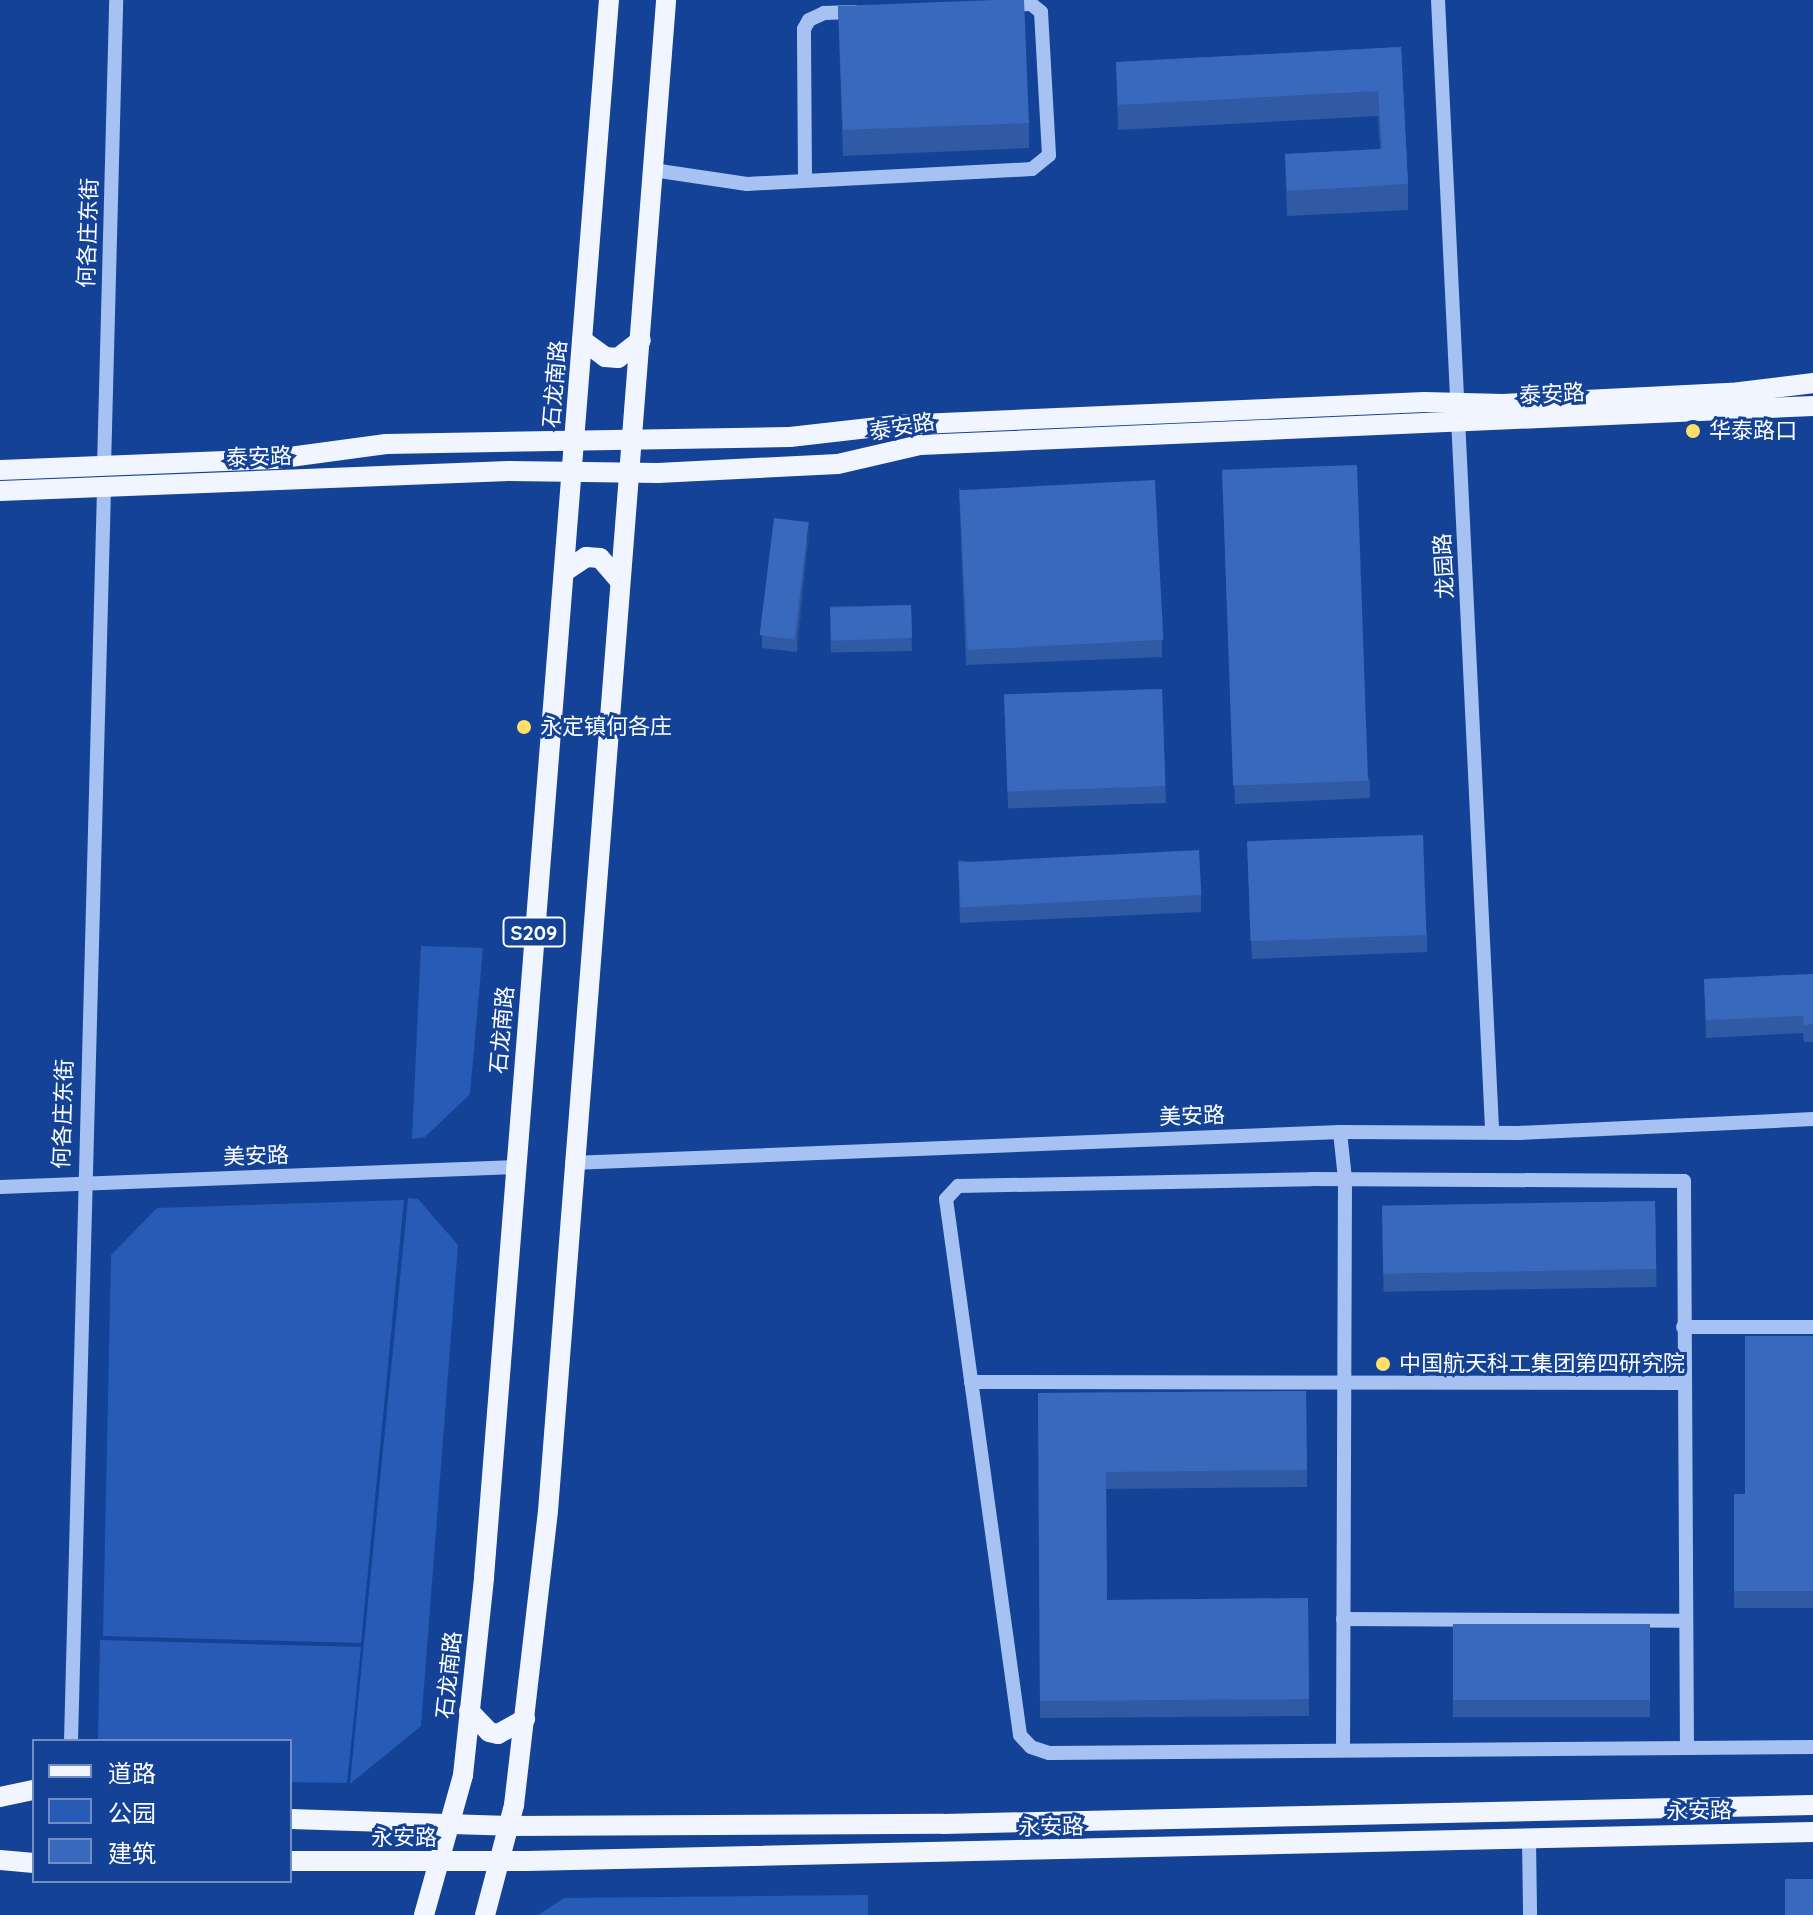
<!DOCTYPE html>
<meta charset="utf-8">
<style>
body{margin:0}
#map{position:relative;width:1813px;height:1915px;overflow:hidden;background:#144297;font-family:Quicksand,"Noto Sans SC",sans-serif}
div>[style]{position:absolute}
.green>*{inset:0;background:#275bb6}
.minor>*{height:14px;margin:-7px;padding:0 7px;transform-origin:7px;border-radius:7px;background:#a5c2f2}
.major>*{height:20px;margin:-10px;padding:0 10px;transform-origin:10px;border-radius:10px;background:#f1f5ff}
.wall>*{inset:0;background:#305aa3;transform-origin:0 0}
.shaded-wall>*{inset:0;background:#274a84}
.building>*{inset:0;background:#3869bd;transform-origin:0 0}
.dots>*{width:22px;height:22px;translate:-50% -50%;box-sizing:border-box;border:4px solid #144297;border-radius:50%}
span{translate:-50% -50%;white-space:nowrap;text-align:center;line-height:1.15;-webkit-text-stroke:6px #144297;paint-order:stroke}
.shield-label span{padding:2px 6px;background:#144297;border:2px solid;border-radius:6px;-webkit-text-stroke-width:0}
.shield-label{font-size:20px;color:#fff;font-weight:700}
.street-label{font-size:22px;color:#fff}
.poi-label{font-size:22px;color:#fff}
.left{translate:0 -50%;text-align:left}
.legend{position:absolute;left:32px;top:1739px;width:260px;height:144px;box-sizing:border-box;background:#144297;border:2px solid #728ec1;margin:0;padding:10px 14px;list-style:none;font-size:24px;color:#fff}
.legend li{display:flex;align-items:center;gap:16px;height:40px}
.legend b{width:40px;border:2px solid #728ec1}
</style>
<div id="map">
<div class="green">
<div style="clip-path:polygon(421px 946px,483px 948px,470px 1094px,425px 1137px,412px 1139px)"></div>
<div style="clip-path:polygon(408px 1198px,418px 1199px,458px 1245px,421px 1726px,350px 1784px)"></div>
<div style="clip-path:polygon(404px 1200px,361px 1643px,103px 1636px,111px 1255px,157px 1208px)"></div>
<div style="clip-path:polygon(100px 1640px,361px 1647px,347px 1783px,290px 1782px,290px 1741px,98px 1741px)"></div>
<div style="clip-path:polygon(868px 1895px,868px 1915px,538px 1915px,564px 1898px)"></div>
</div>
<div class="minor">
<div style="left:1438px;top:0;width:1131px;rotate:87.26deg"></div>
<div style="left:653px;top:170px;width:95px;rotate:8.5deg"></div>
<div style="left:747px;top:184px;width:285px;rotate:-3deg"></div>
<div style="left:1032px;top:169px;width:22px;rotate:-39deg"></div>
<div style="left:1049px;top:155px;width:143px;rotate:-93.2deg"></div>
<div style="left:1041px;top:12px;width:13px;rotate:-141deg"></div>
<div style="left:1031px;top:4px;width:24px;rotate:178deg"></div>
<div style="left:805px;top:179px;width:150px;rotate:-90.4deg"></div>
<div style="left:804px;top:29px;width:10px;rotate:-61deg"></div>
<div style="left:809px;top:20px;width:17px;rotate:-25deg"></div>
<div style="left:824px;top:13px;width:31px;rotate:-2deg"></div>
<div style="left:104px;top:467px;width:467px;rotate:-88.5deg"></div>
<div style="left:1340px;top:1132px;width:47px;rotate:83.9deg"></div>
<div style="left:1345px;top:1179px;width:571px;rotate:90.2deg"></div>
<div style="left:572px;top:1163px;width:769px;rotate:-2.31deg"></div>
<div style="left:1340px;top:1132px;width:178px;rotate:0.3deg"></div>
<div style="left:1518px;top:1133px;width:295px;rotate:-2.7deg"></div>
<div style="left:0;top:1187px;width:514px;rotate:-2.23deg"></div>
<div style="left:1683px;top:1327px;width:130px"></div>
<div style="left:971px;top:1382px;width:711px;rotate:0.08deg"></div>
<div style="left:1343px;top:1619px;width:341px;rotate:0.3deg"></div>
<div style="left:71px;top:1741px;width:1253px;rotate:-88.49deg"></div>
<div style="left:1687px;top:1748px;width:638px;rotate:179.55deg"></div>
<div style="left:1049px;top:1753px;width:19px;rotate:-162deg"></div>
<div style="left:1031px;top:1747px;width:16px;rotate:-133deg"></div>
<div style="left:1020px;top:1735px;width:541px;rotate:-97.86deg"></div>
<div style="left:946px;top:1199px;width:18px;rotate:-47deg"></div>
<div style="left:958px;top:1186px;width:353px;rotate:-1.1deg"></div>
<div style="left:1311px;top:1179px;width:373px;rotate:0.3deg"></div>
<div style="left:1684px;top:1181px;width:567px;rotate:89.7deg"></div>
<div style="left:1687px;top:1748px;width:126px;rotate:-0.5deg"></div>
<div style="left:1529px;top:1839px;width:76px;rotate:89.2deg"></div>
</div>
<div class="major">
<div style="left:582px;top:340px;width:29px;rotate:36deg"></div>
<div style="left:605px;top:357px;width:13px;rotate:4deg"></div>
<div style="left:618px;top:358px;width:29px;rotate:-38deg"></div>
<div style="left:0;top:470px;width:275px;rotate:-2.3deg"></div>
<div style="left:275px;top:459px;width:112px;rotate:-7.7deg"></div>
<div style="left:386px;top:444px;width:404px;rotate:-1deg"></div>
<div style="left:790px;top:437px;width:107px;rotate:-6.5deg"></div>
<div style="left:896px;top:425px;width:529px;rotate:-2.49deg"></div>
<div style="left:1424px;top:402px;width:79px;rotate:1.5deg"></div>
<div style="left:1503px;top:404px;width:229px;rotate:-2.8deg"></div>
<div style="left:1732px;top:393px;width:82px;rotate:-7deg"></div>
<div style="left:0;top:491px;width:509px;rotate:-2.25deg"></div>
<div style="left:509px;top:471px;width:149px;rotate:0.8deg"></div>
<div style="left:658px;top:473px;width:180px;rotate:-2.9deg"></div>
<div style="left:838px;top:464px;width:84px;rotate:-13deg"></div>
<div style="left:920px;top:445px;width:894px;rotate:-2.5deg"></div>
<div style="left:564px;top:572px;width:27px;rotate:-34deg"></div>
<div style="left:586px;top:557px;width:14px;rotate:4deg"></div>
<div style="left:600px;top:558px;width:30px;rotate:49deg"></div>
<div style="left:469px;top:1711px;width:29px;rotate:46deg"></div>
<div style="left:489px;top:1732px;width:9px;rotate:13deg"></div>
<div style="left:498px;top:1734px;width:31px;rotate:-29deg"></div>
<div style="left:0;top:1797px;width:35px;rotate:-12deg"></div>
<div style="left:290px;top:1819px;width:219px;rotate:1.8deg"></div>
<div style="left:509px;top:1826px;width:434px;rotate:-0.3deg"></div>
<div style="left:943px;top:1824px;width:870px;rotate:-1.25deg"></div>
<div style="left:0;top:1860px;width:34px;rotate:5deg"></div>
<div style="left:290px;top:1861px;width:237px"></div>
<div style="left:527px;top:1861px;width:1286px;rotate:-1.29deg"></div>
<div style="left:424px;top:1915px;width:145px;rotate:-74.4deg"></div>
<div style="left:463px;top:1775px;width:199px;rotate:-83.9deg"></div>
<div style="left:484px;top:1577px;width:1582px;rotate:-85.47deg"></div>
<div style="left:485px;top:1915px;width:114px;rotate:-75.2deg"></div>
<div style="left:514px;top:1805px;width:296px;rotate:-83.4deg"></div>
<div style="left:548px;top:1511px;width:1516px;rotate:-85.53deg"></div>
</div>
<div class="wall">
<div style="clip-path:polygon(838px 6px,1029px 123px,1029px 148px,843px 156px)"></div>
<div style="clip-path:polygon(1401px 47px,1408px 184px,1408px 210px,1287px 216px,1285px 154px,1380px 149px,1378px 116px,1118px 130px,1116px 62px)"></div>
<div style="clip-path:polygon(1222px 471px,1370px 781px,1370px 798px,1235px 804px)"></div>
<div style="clip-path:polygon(959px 488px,1162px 640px,1162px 657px,966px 665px)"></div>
<div style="clip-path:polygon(809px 535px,797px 652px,762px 648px,762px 635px)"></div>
<div style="left:911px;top:605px;width:46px;height:81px;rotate:89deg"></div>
<div style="left:1162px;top:689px;width:114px;height:158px;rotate:88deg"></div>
<div style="clip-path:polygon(1247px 842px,1427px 935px,1427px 952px,1252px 959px)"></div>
<div style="clip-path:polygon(958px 860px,1201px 895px,1201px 912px,960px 923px)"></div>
<div style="clip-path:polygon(1813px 974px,1813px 1042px,1804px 1042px,1803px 1033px,1706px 1038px,1704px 979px)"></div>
<div style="left:1655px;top:1201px;width:86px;height:273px;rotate:89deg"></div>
<div style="clip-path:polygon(1813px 1336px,1813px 1608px,1734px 1608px,1734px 1494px,1745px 1494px)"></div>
<div style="clip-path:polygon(1306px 1391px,1307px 1487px,1106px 1489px,1107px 1600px,1308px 1598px,1309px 1716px,1040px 1718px,1038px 1393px)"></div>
<div style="left:1453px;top:1624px;width:197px;height:93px"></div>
</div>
<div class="shaded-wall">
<div style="clip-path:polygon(809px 522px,809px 535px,797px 652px,797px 638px)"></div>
</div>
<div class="building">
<div style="clip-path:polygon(994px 0,1024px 0,1029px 123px,843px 130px,838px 6px)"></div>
<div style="clip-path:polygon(1401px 47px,1408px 184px,1287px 191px,1285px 154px,1382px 149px,1378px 91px,1118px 105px,1116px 62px)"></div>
<div style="left:1357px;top:465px;width:316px;height:135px;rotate:88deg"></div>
<div style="left:1155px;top:480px;width:160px;height:196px;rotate:87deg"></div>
<div style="left:774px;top:518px;width:35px;height:118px;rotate:7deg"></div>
<div style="left:911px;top:605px;width:33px;height:81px;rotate:88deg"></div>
<div style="left:1162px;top:689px;width:97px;height:158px;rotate:88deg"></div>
<div style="left:1423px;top:835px;width:100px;height:176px;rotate:88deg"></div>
<div style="left:1199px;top:850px;width:45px;height:241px;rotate:87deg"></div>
<div style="clip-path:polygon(1813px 974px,1813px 1024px,1804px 1025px,1803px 1016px,1706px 1020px,1704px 979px)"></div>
<div style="left:1655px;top:1201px;width:68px;height:273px;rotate:89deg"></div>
<div style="clip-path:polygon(1745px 1336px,1813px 1336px,1813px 1591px,1734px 1591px,1734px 1494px,1745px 1494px)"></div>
<div style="clip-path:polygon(1306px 1391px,1307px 1470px,1106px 1472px,1107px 1600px,1308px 1598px,1309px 1699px,1040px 1701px,1038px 1393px)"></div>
<div style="left:1453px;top:1624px;width:197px;height:76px"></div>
<div style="left:1785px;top:1879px;width:28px;height:36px"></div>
</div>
<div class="dots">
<div style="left:1693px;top:431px;background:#ffdf67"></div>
<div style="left:524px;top:727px;background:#ffdf67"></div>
<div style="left:1383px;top:1364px;background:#ffdf67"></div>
</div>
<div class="shield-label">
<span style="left:534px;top:932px">S209</span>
</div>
<div class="street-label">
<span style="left:88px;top:233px;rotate:-88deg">何各庄东街</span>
<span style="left:555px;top:384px;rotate:-85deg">石龙南路</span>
<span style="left:1552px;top:394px;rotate:-3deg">泰安路</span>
<span style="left:902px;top:427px;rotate:-10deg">泰安路</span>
<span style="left:259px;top:457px;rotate:-2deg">泰安路</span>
<span style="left:1444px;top:566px;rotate:-93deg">龙园路</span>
<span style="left:502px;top:1030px;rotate:-85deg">石龙南路</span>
<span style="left:63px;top:1114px;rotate:-88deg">何各庄东街</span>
<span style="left:1192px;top:1116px;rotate:-2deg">美安路</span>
<span style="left:256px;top:1156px;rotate:-2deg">美安路</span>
<span style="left:449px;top:1675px;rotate:-84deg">石龙南路</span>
<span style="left:1699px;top:1811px;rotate:-1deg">永安路</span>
<span style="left:1051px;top:1827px;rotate:-1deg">永安路</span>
<span style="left:404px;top:1838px">永安路</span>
</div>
<div class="poi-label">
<span class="left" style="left:1709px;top:431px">华泰路口</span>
<span class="left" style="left:540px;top:727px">永定镇何各庄</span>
<span class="left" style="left:1399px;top:1364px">中国航天科工集团第四研究院</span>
</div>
<ul class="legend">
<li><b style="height:10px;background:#f1f5ff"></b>道路</li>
<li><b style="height:22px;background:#275bb6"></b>公园</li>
<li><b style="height:22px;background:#3869bd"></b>建筑</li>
</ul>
</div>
